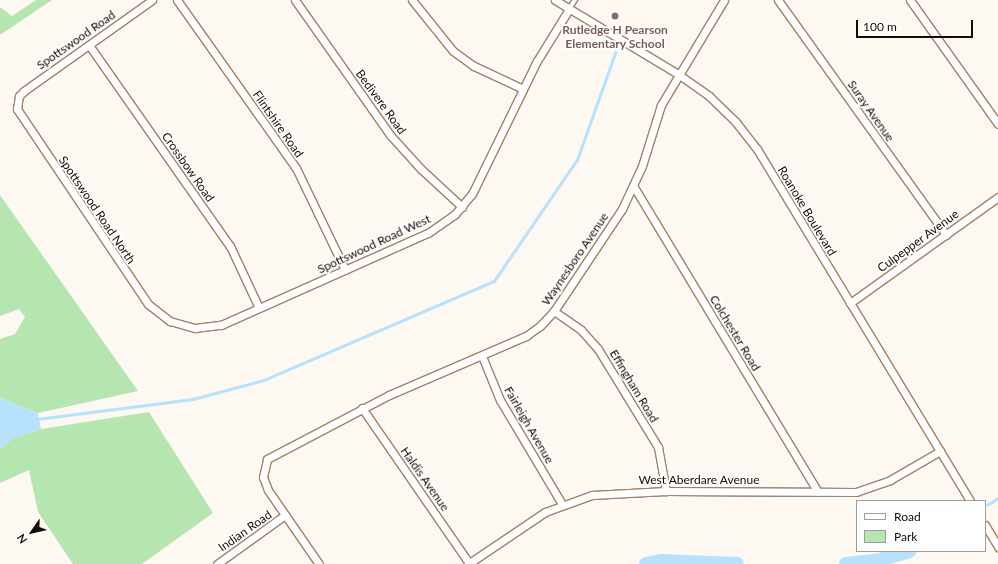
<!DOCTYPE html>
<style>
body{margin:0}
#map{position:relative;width:998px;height:564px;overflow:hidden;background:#fef8f3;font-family:Lato,sans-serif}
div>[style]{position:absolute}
.green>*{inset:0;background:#b6e6b0}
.water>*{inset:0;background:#b7e1fd}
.stream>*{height:2.5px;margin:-1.25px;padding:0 1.25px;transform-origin:1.25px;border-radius:1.25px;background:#b7e1fd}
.river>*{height:14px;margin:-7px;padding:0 7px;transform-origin:7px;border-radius:7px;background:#b7e1fd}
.roads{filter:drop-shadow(1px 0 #9e826c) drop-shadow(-1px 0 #9e826c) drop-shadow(0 1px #9e826c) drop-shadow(0 -1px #9e826c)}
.lane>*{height:3.5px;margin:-1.75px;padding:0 1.75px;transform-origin:1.75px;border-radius:1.75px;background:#fff}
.street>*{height:7px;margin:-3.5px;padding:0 3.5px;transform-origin:3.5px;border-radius:3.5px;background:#fff}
.dots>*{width:11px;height:11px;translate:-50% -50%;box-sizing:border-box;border:2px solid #fff;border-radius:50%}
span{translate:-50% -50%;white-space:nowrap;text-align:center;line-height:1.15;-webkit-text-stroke:3.5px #fff;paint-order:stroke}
.education-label{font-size:12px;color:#785e54;font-weight:700}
.street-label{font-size:12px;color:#140b04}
.legend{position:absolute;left:856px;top:500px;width:130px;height:52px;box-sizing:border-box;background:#fff;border:1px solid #a19d9b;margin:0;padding:5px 7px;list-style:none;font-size:12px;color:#140b04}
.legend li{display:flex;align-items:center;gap:8px;height:20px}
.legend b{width:20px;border:1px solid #a19d9b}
.north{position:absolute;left:12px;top:512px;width:40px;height:40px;-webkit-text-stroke:3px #fff;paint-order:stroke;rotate:236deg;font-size:11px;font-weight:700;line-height:16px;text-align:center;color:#140b04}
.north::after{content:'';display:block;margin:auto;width:14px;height:18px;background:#140b04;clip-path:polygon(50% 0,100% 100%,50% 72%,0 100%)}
.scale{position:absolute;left:856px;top:20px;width:117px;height:18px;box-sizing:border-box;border:2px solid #140b04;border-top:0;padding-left:5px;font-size:12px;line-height:14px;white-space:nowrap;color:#140b04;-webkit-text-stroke:3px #fff;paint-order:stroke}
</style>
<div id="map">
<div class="green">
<div style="clip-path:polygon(36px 0,52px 0,0 35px,0 7px,12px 16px)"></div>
<div style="clip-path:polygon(0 195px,138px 391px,38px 413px,0 398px,0 339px,15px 334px,25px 317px,19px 309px,0 316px)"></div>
<div style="clip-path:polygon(149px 412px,213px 513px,142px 564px,73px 564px,38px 512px,29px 470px,0 483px,0 449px,13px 438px,41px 429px)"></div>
</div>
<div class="water">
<div style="clip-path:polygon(0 398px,38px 413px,41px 429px,14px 438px,0 449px)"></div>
</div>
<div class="stream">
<div style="left:37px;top:419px;width:157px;rotate:-7.3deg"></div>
<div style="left:193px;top:399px;width:73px;rotate:-15deg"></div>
<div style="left:264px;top:380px;width:250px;rotate:-23.3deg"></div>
<div style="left:494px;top:281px;width:147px;rotate:-55.6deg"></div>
<div style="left:577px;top:160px;width:114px;rotate:-70.4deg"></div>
<div style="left:987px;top:505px;width:13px;rotate:-32deg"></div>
</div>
<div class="river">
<div style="left:646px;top:564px;width:15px;rotate:-11deg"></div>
<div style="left:661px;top:561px;width:76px;rotate:2.3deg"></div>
<div style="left:846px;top:564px;width:31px;rotate:-6deg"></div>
<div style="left:877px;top:561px;width:34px;rotate:-17deg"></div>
</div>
<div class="roads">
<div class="lane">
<div style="left:569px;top:9px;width:11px;rotate:-56deg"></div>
</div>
<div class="street">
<div style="left:152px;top:0;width:157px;rotate:144.6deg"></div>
<div style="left:24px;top:91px;width:7px;rotate:135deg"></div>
<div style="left:19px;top:96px;width:13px;rotate:99deg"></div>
<div style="left:17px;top:109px;width:235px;rotate:56.1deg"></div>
<div style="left:148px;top:304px;width:28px;rotate:38deg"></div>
<div style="left:170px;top:321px;width:26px;rotate:16deg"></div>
<div style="left:195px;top:328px;width:26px;rotate:-7deg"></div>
<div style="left:221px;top:325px;width:227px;rotate:-24deg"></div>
<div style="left:428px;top:233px;width:33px;rotate:-35deg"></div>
<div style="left:455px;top:214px;width:26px;rotate:-50deg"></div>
<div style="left:472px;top:194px;width:148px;rotate:-64deg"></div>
<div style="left:537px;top:61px;width:61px;rotate:-58.4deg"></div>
<div style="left:177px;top:0;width:206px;rotate:54.7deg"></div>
<div style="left:296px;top:168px;width:113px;rotate:64.3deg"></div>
<div style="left:295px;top:0;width:166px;rotate:54.8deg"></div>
<div style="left:391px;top:136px;width:45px;rotate:47.7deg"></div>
<div style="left:421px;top:169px;width:56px;rotate:42.8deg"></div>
<div style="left:412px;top:0;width:65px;rotate:51.2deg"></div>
<div style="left:453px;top:51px;width:26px;rotate:36deg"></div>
<div style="left:474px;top:66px;width:54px;rotate:25.1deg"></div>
<div style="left:555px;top:0;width:144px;rotate:31deg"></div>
<div style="left:678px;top:74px;width:38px;rotate:35deg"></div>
<div style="left:709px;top:96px;width:36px;rotate:44deg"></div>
<div style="left:735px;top:121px;width:36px;rotate:52deg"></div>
<div style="left:757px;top:149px;width:411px;rotate:58.8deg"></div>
<div style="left:778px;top:0;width:289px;rotate:54.4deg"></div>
<div style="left:910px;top:0;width:152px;rotate:54.6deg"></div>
<div style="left:89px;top:45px;width:246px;rotate:55deg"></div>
<div style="left:230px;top:246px;width:68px;rotate:64.9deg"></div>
<div style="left:634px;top:187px;width:356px;rotate:58.9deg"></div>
<div style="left:850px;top:303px;width:182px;rotate:-35.6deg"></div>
<div style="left:554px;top:311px;width:33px;rotate:35deg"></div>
<div style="left:581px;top:330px;width:25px;rotate:48deg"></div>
<div style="left:598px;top:349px;width:115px;rotate:58.5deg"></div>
<div style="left:658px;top:447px;width:45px;rotate:79.7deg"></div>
<div style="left:482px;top:356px;width:48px;rotate:67.8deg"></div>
<div style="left:500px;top:400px;width:121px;rotate:59.2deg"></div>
<div style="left:362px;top:408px;width:188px;rotate:55.4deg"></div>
<div style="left:985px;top:525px;width:26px;rotate:59deg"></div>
<div style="left:217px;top:564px;width:84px;rotate:-35.8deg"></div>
<div style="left:319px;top:564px;width:90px;rotate:-124.6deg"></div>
<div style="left:268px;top:490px;width:14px;rotate:-111deg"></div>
<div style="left:263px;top:477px;width:18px;rotate:-77deg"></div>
<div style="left:267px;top:459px;width:138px;rotate:-27.7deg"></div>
<div style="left:389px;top:395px;width:149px;rotate:-23.3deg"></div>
<div style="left:526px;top:336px;width:17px;rotate:-36deg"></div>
<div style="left:540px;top:326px;width:21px;rotate:-47deg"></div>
<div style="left:554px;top:311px;width:123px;rotate:-56.3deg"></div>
<div style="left:622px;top:209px;width:47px;rotate:-65.1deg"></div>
<div style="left:642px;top:166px;width:64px;rotate:-72.7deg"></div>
<div style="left:661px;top:105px;width:122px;rotate:-59deg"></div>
<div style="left:468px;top:564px;width:93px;rotate:-34deg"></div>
<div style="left:545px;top:512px;width:50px;rotate:-19.9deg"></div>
<div style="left:592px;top:495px;width:74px;rotate:-3.1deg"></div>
<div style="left:666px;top:491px;width:190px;rotate:0.3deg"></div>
<div style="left:856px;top:492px;width:36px;rotate:-19deg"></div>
<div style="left:890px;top:480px;width:58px;rotate:-30.1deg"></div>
</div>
</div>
<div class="dots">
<div style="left:615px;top:16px;background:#8d6e63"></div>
</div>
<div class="education-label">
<span style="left:615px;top:37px">Rutledge H Pearson<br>Elementary School</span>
</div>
<div class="street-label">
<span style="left:76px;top:40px;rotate:-35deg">Spottswood Road</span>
<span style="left:381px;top:102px;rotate:54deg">Bedivere Road</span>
<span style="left:871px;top:111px;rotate:55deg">Suray Avenue</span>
<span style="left:278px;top:124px;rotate:55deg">Flintshire Road</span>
<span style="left:188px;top:167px;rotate:55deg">Crossbow Road</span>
<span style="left:97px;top:210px;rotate:56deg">Spottswood Road North</span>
<span style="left:807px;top:211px;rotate:59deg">Roanoke Boulevard</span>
<span style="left:918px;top:241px;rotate:-36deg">Culpepper Avenue</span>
<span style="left:374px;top:244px;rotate:-25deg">Spottswood Road West</span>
<span style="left:575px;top:259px;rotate:-56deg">Waynesboro Avenue</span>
<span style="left:735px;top:333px;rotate:59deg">Colchester Road</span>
<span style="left:634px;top:386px;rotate:59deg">Effingham Road</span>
<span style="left:529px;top:425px;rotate:60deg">Fairleigh Avenue</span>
<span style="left:425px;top:479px;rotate:55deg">Haldis Avenue</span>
<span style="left:699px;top:480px">West Aberdare Avenue</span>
<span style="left:245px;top:531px;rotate:-35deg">Indian Road</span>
</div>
<ul class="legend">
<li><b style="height:5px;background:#fff"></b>Road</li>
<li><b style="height:11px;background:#b6e6b0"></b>Park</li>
</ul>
<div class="north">N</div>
<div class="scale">100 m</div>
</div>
